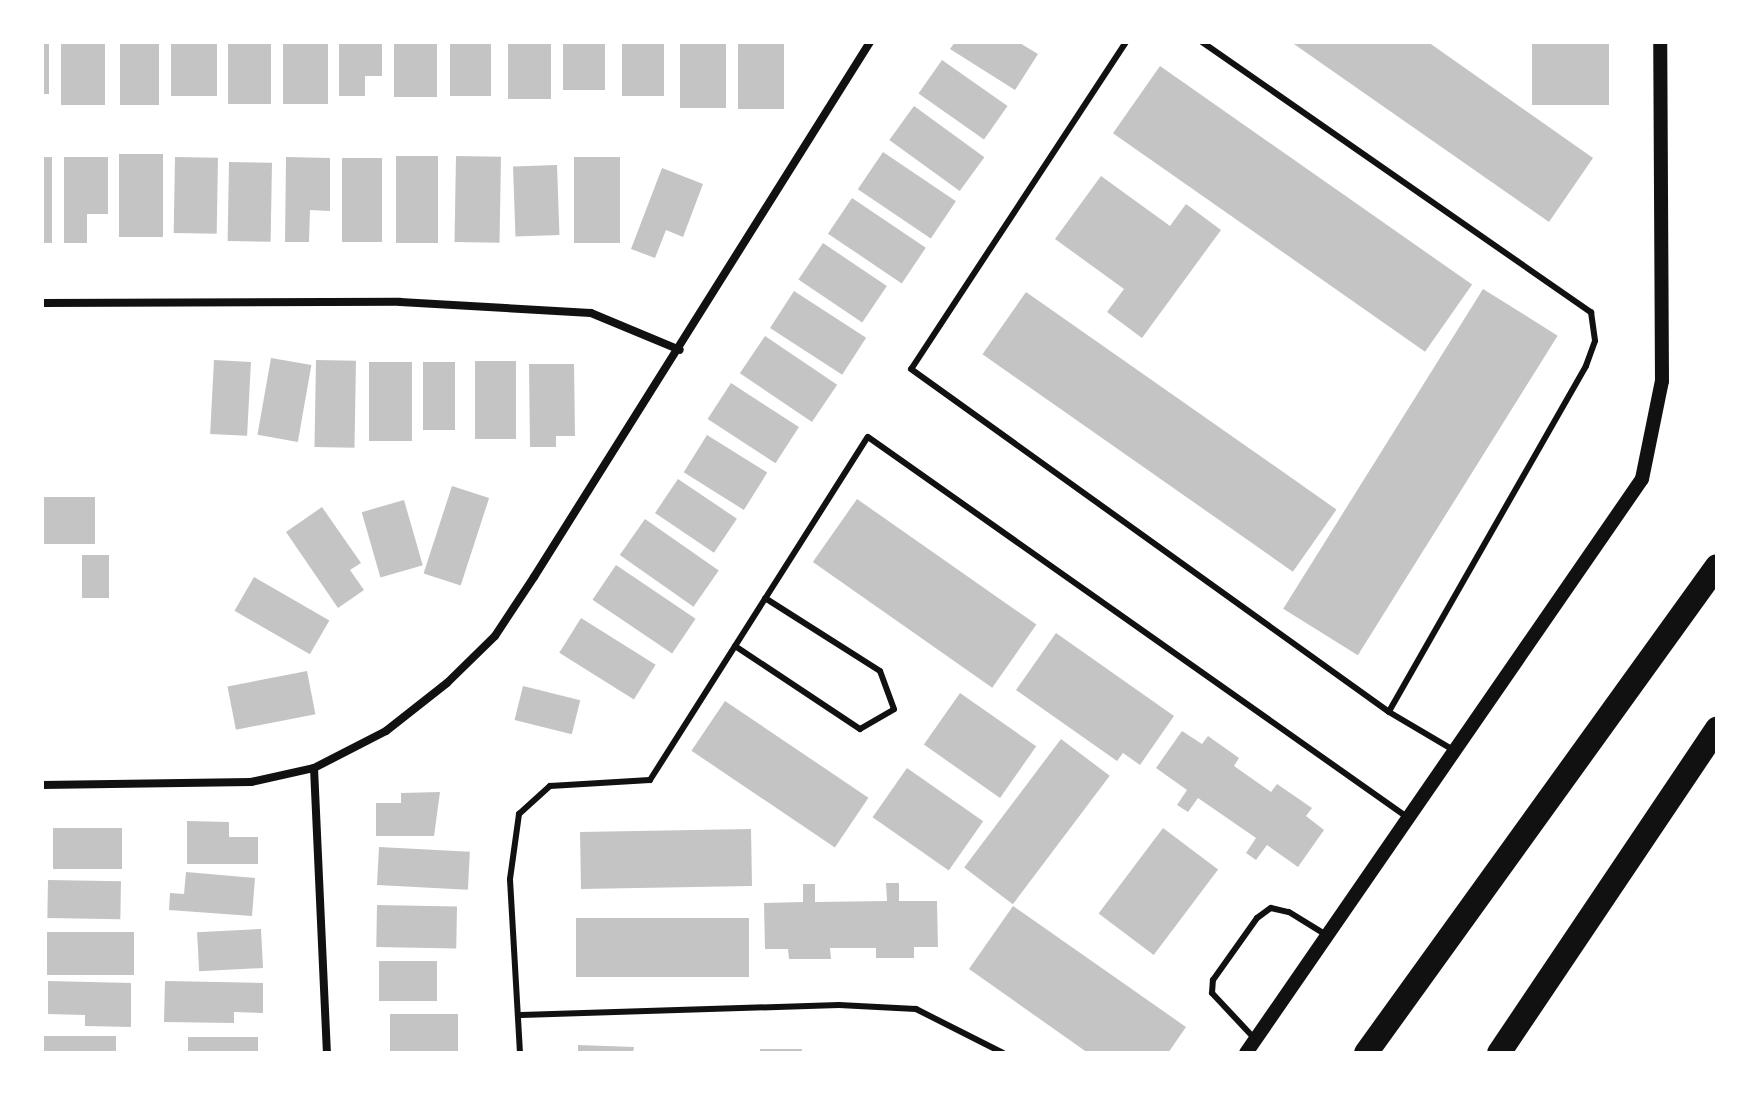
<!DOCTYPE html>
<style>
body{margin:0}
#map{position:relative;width:1759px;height:1095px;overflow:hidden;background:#fff;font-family:Ubuntu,sans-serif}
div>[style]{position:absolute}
.building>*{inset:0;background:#c4c4c4;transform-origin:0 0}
.service>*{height:6px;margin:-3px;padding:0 3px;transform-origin:3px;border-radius:3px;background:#111}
.minor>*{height:8px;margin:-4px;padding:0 4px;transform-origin:4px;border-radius:4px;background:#111}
.tertiary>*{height:14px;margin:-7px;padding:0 7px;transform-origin:7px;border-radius:7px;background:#111}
.motorway>*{height:24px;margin:-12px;padding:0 12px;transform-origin:12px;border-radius:12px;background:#111}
span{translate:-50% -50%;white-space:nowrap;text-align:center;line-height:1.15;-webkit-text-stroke:8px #fff;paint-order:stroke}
.frame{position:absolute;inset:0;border:44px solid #fff;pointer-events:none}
</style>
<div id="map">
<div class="building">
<div style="left:42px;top:42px;width:7px;height:52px"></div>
<div style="left:61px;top:42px;width:44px;height:63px"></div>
<div style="left:120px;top:42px;width:39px;height:63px"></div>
<div style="left:171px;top:42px;width:46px;height:54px"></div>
<div style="left:228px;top:42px;width:43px;height:62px"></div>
<div style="left:283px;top:42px;width:45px;height:62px"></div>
<div style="clip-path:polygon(339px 42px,382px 42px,382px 76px,365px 76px,365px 96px,339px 96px)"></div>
<div style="left:394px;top:42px;width:43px;height:55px"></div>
<div style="left:450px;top:42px;width:41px;height:54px"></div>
<div style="left:508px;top:42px;width:43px;height:57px"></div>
<div style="left:563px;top:42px;width:42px;height:48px"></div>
<div style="left:622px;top:42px;width:42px;height:54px"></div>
<div style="left:680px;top:42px;width:46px;height:66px"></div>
<div style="left:738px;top:42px;width:46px;height:67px"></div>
<div style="clip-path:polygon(955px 42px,1018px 42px,1038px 54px,1015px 90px,950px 49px)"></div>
<div style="clip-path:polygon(1291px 42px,1428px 42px,1593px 158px,1549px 222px)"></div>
<div style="left:1532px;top:42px;width:77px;height:63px"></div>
<div style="left:942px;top:60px;width:80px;height:41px;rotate:35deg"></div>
<div style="left:1160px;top:66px;width:381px;height:82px;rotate:35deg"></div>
<div style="left:914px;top:106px;width:87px;height:42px;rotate:36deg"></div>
<div style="left:883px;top:152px;width:88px;height:45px;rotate:34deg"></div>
<div style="left:119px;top:154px;width:44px;height:83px"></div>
<div style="left:396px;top:156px;width:42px;height:87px"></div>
<div style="left:456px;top:156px;width:45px;height:86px;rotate:1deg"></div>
<div style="left:42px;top:157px;width:10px;height:86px"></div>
<div style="clip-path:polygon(64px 157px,108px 157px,108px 214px,87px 214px,87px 243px,64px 243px)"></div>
<div style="left:175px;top:157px;width:43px;height:76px;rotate:1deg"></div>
<div style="clip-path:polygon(286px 157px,330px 158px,330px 211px,310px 210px,309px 242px,285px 242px)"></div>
<div style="left:574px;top:157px;width:46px;height:86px"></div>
<div style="left:342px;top:158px;width:40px;height:84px"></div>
<div style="left:229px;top:162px;width:43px;height:79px;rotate:1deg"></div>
<div style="left:557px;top:165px;width:70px;height:44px;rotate:88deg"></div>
<div style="clip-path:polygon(662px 168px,703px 184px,683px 237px,666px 230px,655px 258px,631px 249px)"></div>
<div style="clip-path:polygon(1101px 176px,1170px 226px,1186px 204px,1221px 230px,1142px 338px,1107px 312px,1124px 289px,1055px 239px)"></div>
<div style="left:852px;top:198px;width:89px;height:43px;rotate:34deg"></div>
<div style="left:823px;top:243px;width:77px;height:44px;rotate:34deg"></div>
<div style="left:1483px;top:289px;width:88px;height:377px;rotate:32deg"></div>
<div style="left:794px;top:291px;width:86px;height:44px;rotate:33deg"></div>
<div style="left:1026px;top:292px;width:379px;height:76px;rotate:35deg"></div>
<div style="left:765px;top:336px;width:87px;height:45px;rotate:34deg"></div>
<div style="left:271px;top:358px;width:41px;height:78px;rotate:10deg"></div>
<div style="left:214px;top:360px;width:37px;height:74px;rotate:3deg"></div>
<div style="left:316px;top:360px;width:40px;height:87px;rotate:1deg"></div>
<div style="left:475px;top:361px;width:41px;height:78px"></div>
<div style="left:369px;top:362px;width:43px;height:79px"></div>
<div style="left:423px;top:362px;width:32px;height:68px"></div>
<div style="clip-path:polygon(529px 364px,574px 364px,575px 436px,556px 436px,556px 447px,530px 447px)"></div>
<div style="left:731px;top:383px;width:81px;height:43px;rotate:33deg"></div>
<div style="left:707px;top:435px;width:71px;height:44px;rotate:32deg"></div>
<div style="left:678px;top:479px;width:71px;height:41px;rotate:34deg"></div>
<div style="left:452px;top:486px;width:39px;height:92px;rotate:18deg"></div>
<div style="left:42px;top:497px;width:53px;height:47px"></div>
<div style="left:857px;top:499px;width:219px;height:77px;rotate:35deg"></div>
<div style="left:404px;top:500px;width:68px;height:44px;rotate:74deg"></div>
<div style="clip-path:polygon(322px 507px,361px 563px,350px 570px,364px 590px,338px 608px,286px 532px)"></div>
<div style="left:645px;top:519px;width:90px;height:44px;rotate:35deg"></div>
<div style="left:82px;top:555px;width:27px;height:43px"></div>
<div style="left:616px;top:565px;width:96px;height:42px;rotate:34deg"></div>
<div style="left:254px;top:577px;width:87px;height:39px;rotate:30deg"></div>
<div style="left:581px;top:618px;width:88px;height:41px;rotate:32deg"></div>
<div style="clip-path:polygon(1056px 633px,1174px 716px,1140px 765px,1123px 753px,1117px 761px,1016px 690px)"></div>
<div style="left:307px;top:671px;width:44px;height:81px;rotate:79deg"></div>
<div style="left:523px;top:686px;width:59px;height:35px;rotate:14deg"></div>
<div style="left:960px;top:693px;width:93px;height:63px;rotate:35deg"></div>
<div style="left:725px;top:701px;width:173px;height:60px;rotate:34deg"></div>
<div style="clip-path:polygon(1182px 731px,1202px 744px,1208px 736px,1239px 758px,1234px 766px,1271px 792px,1277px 784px,1312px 808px,1306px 816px,1324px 830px,1298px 867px,1267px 845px,1256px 860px,1246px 853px,1256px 838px,1198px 798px,1188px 812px,1177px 805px,1187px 790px,1156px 768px)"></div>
<div style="left:1061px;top:739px;width:61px;height:161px;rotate:37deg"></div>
<div style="left:907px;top:768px;width:93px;height:60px;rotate:35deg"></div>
<div style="clip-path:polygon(440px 792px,434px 836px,376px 836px,376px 803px,401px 803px,401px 793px)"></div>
<div style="clip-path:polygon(187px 821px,229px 822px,229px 837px,258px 837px,258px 864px,187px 864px)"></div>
<div style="left:53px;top:828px;width:69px;height:41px"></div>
<div style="left:1163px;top:828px;width:69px;height:107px;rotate:37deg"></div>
<div style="left:751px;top:829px;width:57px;height:171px;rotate:89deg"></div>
<div style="left:379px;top:847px;width:91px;height:38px;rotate:3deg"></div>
<div style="clip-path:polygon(186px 872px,255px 878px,252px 916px,169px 910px,170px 893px,184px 894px)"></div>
<div style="left:48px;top:880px;width:73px;height:38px;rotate:1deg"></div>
<div style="clip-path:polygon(886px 883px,899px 883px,899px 901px,937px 901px,938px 947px,914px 947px,914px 958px,876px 958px,876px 948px,830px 948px,831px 959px,789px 959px,788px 949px,765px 949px,764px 903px,803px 902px,803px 884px,815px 884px,815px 902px,887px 901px)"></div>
<div style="left:377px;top:905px;width:80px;height:42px;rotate:1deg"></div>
<div style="clip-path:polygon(1013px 906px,1186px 1027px,1168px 1053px,1088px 1053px,969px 969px)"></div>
<div style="left:576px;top:918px;width:173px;height:59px"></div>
<div style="left:261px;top:929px;width:39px;height:64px;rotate:87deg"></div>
<div style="left:47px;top:932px;width:87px;height:43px"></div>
<div style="left:379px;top:961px;width:58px;height:40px"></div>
<div style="clip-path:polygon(48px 981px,131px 983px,131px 1027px,85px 1026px,85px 1015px,48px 1014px)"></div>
<div style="clip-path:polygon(165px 981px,263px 983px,263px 1013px,234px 1012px,234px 1023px,164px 1022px)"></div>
<div style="left:458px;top:1014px;width:39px;height:68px;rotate:90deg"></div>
<div style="left:44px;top:1036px;width:72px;height:17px"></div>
<div style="left:188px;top:1037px;width:70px;height:16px"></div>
<div style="clip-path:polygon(578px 1045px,634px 1047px,633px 1053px,578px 1053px)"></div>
<div style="left:760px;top:1049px;width:42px;height:4px"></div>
</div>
<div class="service">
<div style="left:1126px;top:42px;width:391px;rotate:123.3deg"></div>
<div style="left:911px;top:369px;width:588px;rotate:35.66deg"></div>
<div style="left:1389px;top:712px;width:77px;rotate:30.6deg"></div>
<div style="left:1202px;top:42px;width:474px;rotate:34.8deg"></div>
<div style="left:1591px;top:312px;width:29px;rotate:82deg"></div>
<div style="left:1595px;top:341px;width:27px;rotate:110deg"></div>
<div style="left:1586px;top:366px;width:398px;rotate:119.7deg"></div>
<div style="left:735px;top:646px;width:150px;rotate:33.6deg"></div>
<div style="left:860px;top:729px;width:39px;rotate:-30deg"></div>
<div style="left:894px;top:709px;width:40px;rotate:-110.2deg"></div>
<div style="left:880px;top:671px;width:136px;rotate:-147.6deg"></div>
<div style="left:521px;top:1015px;width:318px;rotate:-1.8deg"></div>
<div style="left:839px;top:1005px;width:77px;rotate:3deg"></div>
<div style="left:916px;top:1009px;width:97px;rotate:26.8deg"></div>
<div style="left:1255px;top:1039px;width:63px;rotate:-133.1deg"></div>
<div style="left:1212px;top:993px;width:13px;rotate:-86deg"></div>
<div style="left:1213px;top:980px;width:76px;rotate:-54.6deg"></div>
<div style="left:1257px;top:918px;width:17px;rotate:-36deg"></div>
<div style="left:1271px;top:908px;width:18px;rotate:13deg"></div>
<div style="left:1289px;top:912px;width:46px;rotate:31.6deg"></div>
<div style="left:520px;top:1053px;width:174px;rotate:-93.3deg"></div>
<div style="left:510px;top:879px;width:66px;rotate:-82.1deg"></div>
<div style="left:519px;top:814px;width:42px;rotate:-42.1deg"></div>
<div style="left:550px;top:786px;width:100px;rotate:-3.4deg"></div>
<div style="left:650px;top:780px;width:406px;rotate:-57.6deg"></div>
<div style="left:868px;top:437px;width:659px;rotate:35.18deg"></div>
</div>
<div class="minor">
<div style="left:42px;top:303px;width:358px;rotate:-0.2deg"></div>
<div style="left:400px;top:302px;width:191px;rotate:3.3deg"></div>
<div style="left:591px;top:313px;width:96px;rotate:22.6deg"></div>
<div style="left:314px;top:768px;width:285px;rotate:87.4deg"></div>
<div style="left:42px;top:785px;width:209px;rotate:-0.8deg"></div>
<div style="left:251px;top:782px;width:65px;rotate:-12.5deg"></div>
<div style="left:314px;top:768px;width:81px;rotate:-27.2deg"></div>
<div style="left:386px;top:731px;width:78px;rotate:-38.2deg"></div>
<div style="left:447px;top:683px;width:67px;rotate:-44.4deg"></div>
<div style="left:495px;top:636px;width:71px;rotate:-56.5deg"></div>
<div style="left:534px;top:577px;width:632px;rotate:-57.87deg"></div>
</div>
<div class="tertiary">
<div style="left:1246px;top:1053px;width:697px;rotate:-55.4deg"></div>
<div style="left:1642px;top:479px;width:100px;rotate:-78.5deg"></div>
<div style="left:1662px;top:381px;width:339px;rotate:-90.3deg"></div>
</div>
<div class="motorway">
<div style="left:1366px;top:1053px;width:600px;rotate:-54.22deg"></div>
<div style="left:1499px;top:1053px;width:391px;rotate:-56.1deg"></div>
</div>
<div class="frame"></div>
</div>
